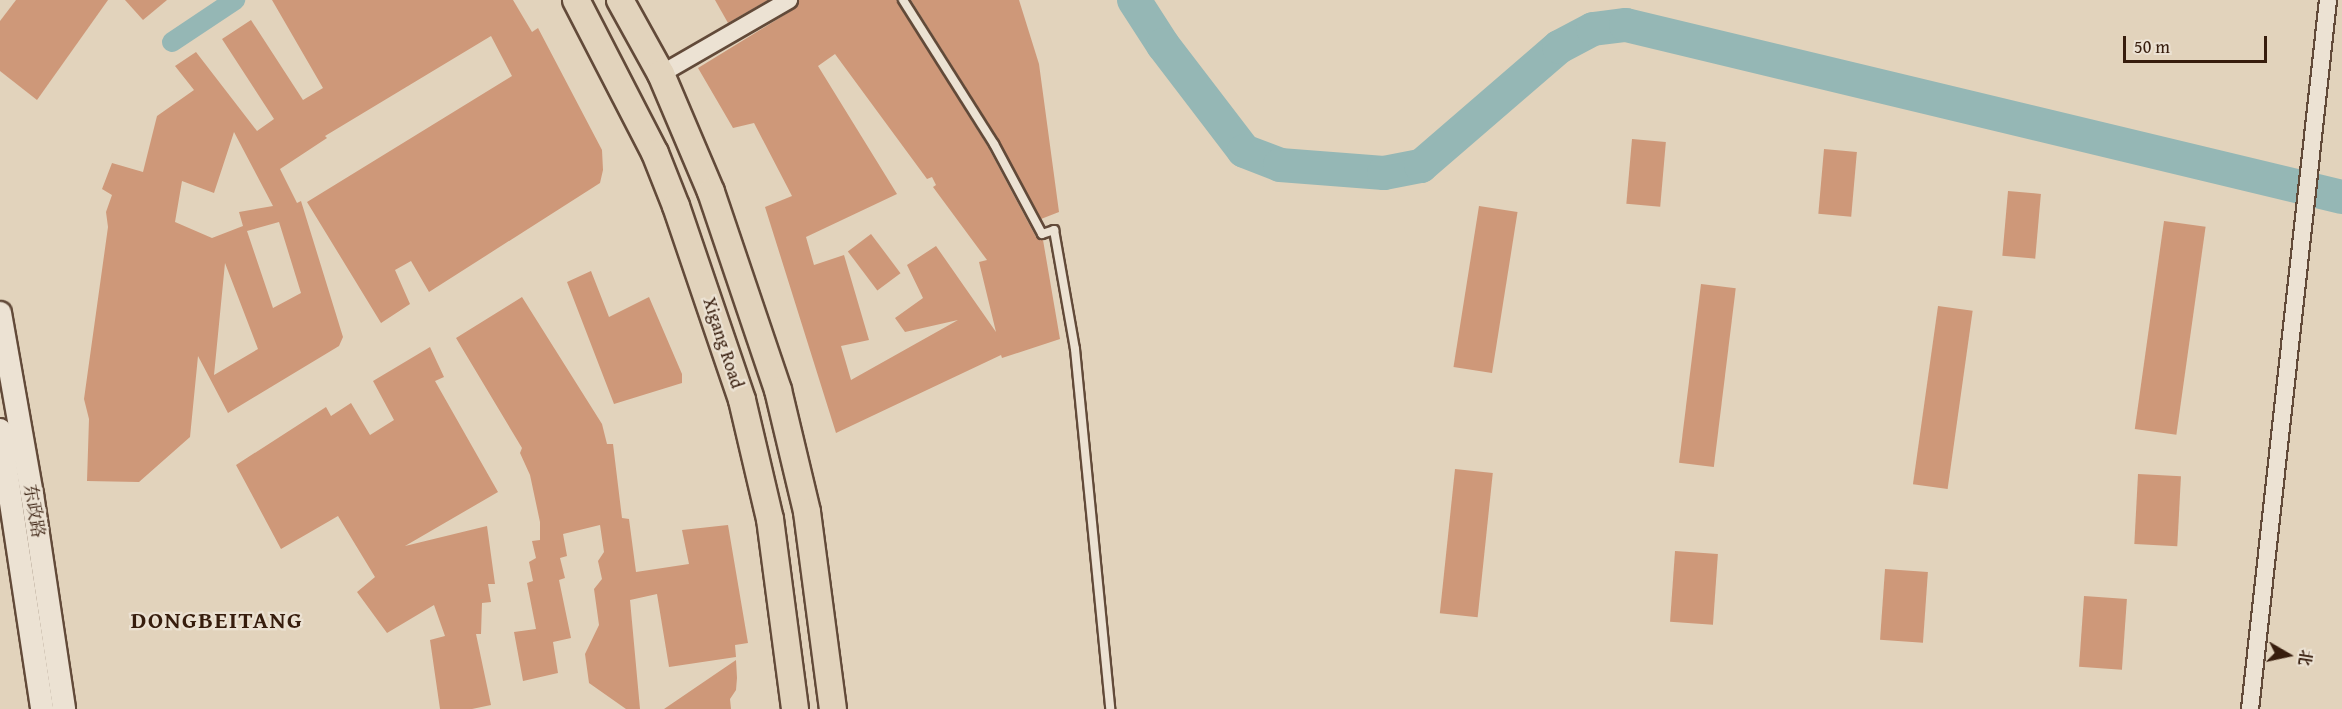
<!DOCTYPE html>
<meta charset="utf-8">
<style>
body{margin:0}
#map{position:relative;width:2342px;height:709px;overflow:hidden;background:#e2d3bc;font-family:"Gentium Book Plus","Noto Serif SC",serif}
div>[style]{position:absolute}
.canal>*{height:20px;margin:-10px;padding:0 10px;transform-origin:10px;border-radius:10px;background:#95b7b5}
.river>*{height:34px;margin:-17px;padding:0 17px;transform-origin:17px;border-radius:17px;background:#95b7b5}
.building>*{inset:0;background:#ce9879;transform-origin:0 0}
.roads{filter:drop-shadow(2px 0 #624a39) drop-shadow(-2px 0 #624a39) drop-shadow(0 2px #624a39) drop-shadow(0 -2px #624a39)}
.lane>*{height:8px;margin:-4px;padding:0 4px;transform-origin:4px;border-radius:4px;background:#ece2d3}
.street>*{height:16px;margin:-8px;padding:0 8px;transform-origin:8px;border-radius:8px;background:#ece2d3}
.secondary>*{height:22px;margin:-11px;padding:0 11px;transform-origin:11px;border-radius:11px;background:#ece2d3}
.primary>*{height:26px;margin:-13px;padding:0 13px;transform-origin:13px;border-radius:13px;background:#e2d3bc}
span{translate:-50% -50%;white-space:nowrap;text-align:center;line-height:1.15;-webkit-text-stroke:4.5px #ece2d3;paint-order:stroke}
.street-label{font-size:18px;color:#371d0d}
.district-label{font-size:24px;color:#371d0d;font-weight:700;letter-spacing:1.5px}
.north{position:absolute;left:2258px;top:625px;width:60px;height:60px;-webkit-text-stroke:4px #ece2d3;paint-order:stroke;rotate:99deg;font-size:16px;font-weight:700;line-height:24px;text-align:center;color:#371d0d}
.north::after{content:'';display:block;margin:auto;width:21px;height:27px;background:#371d0d;clip-path:polygon(50% 0,100% 100%,50% 72%,0 100%)}
.scale{position:absolute;left:2123px;top:36px;width:144px;height:27px;box-sizing:border-box;border:3px solid #371d0d;border-top:0;padding-left:8px;font-size:18px;line-height:21px;white-space:nowrap;color:#371d0d;-webkit-text-stroke:4px #ece2d3;paint-order:stroke}
</style>
<div id="map">
<div class="canal">
<div style="left:172px;top:42px;width:76px;rotate:-33.7deg"></div>
</div>
<div class="river">
<div style="left:1134px;top:0;width:54px;rotate:57.2deg"></div>
<div style="left:1163px;top:45px;width:133px;rotate:52.6deg"></div>
<div style="left:1244px;top:151px;width:39px;rotate:21deg"></div>
<div style="left:1280px;top:165px;width:104px;rotate:4.4deg"></div>
<div style="left:1384px;top:173px;width:38px;rotate:-11deg"></div>
<div style="left:1421px;top:166px;width:182px;rotate:-40.8deg"></div>
<div style="left:1559px;top:47px;width:38px;rotate:-28deg"></div>
<div style="left:1593px;top:29px;width:33px;rotate:-7deg"></div>
<div style="left:1626px;top:25px;width:736px;rotate:13.51deg"></div>
</div>
<div class="building">
<div style="clip-path:polygon(16px 0,108px 0,37px 100px,0 71px,0 21px)"></div>
<div style="clip-path:polygon(125px 0,167px 0,143px 20px)"></div>
<div style="clip-path:polygon(evenodd,272px 0,513px 0,532px 32px,538px 28px,602px 150px,603px 170px,600px 183px,429px 292px,411px 261px,395px 270px,410px 304px,381px 323px,307px 202px,512px 76px,491px 36px,325px 136px,327px 138px,280px 169px,297px 203px,301px 201px,343px 337px,339px 346px,228px 413px,198px 356px,190px 437px,139px 482px,87px 481px,89px 419px,84px 399px,108px 227px,106px 212px,112px 195px,102px 189px,112px 163px,143px 172px,157px 116px,194px 90px,175px 66px,196px 52px,257px 131px,274px 119px,222px 39px,251px 20px,303px 100px,323px 88px,272px 0,234px 132px,273px 206px,239px 212px,243px 226px,212px 238px,175px 222px,182px 181px,214px 193px,234px 132px,272px 0,279px 222px,301px 293px,273px 308px,247px 231px,279px 222px,272px 0,225px 263px,258px 349px,214px 375px,225px 263px)"></div>
<div style="clip-path:polygon(715px 0,768px 0,728px 23px)"></div>
<div style="clip-path:polygon(evenodd,799px 0,897px 0,988px 147px,1036px 237px,1043px 240px,1060px 339px,1002px 358px,1001px 355px,836px 433px,765px 207px,792px 196px,754px 123px,733px 128px,698px 68px,794px 9px,799px 0,835px 54px,927px 179px,932px 177px,936px 185px,933px 187px,987px 260px,979px 262px,996px 332px,936px 246px,907px 265px,923px 298px,895px 318px,905px 332px,958px 320px,851px 380px,841px 346px,869px 340px,844px 255px,814px 265px,806px 237px,897px 194px,818px 66px,835px 54px)"></div>
<div style="clip-path:polygon(911px 0,1019px 0,1039px 64px,1059px 212px,1041px 219px,999px 141px)"></div>
<div style="left:1632px;top:139px;width:34px;height:65px;rotate:5deg"></div>
<div style="left:1824px;top:149px;width:33px;height:65px;rotate:5deg"></div>
<div style="left:2008px;top:191px;width:33px;height:65px;rotate:5deg"></div>
<div style="left:1479px;top:206px;width:39px;height:163px;rotate:9deg"></div>
<div style="left:2164px;top:221px;width:42px;height:210px;rotate:8deg"></div>
<div style="left:871px;top:234px;width:49px;height:29px;rotate:53deg"></div>
<div style="clip-path:polygon(591px 271px,609px 317px,649px 297px,682px 374px,682px 383px,614px 404px,567px 282px)"></div>
<div style="left:1701px;top:284px;width:35px;height:180px;rotate:7deg"></div>
<div style="clip-path:polygon(522px 297px,602px 424px,607px 444px,613px 444px,622px 518px,629px 519px,636px 572px,689px 564px,682px 530px,728px 525px,748px 643px,735px 645px,736px 657px,669px 667px,657px 594px,630px 600px,640px 709px,626px 709px,589px 683px,585px 654px,599px 625px,594px 589px,602px 579px,598px 561px,604px 552px,600px 525px,563px 534px,567px 556px,560px 558px,565px 578px,559px 580px,571px 638px,553px 642px,558px 673px,523px 681px,514px 632px,536px 629px,527px 583px,533px 581px,529px 562px,536px 558px,532px 541px,540px 540px,540px 522px,530px 475px,520px 453px,522px 448px,456px 338px)"></div>
<div style="left:1938px;top:306px;width:35px;height:180px;rotate:8deg"></div>
<div style="clip-path:polygon(430px 347px,444px 377px,435px 381px,498px 492px,405px 546px,487px 526px,495px 584px,488px 584px,491px 602px,482px 603px,481px 634px,476px 634px,491px 705px,472px 709px,440px 709px,430px 640px,445px 636px,434px 605px,387px 633px,357px 592px,375px 577px,338px 516px,281px 549px,236px 465px,326px 407px,331px 416px,351px 403px,370px 435px,394px 420px,373px 381px)"></div>
<div style="left:1455px;top:469px;width:38px;height:145px;rotate:6deg"></div>
<div style="left:2138px;top:474px;width:43px;height:70px;rotate:3deg"></div>
<div style="left:1675px;top:551px;width:43px;height:71px;rotate:4deg"></div>
<div style="left:1885px;top:569px;width:43px;height:71px;rotate:4deg"></div>
<div style="left:2084px;top:596px;width:43px;height:71px;rotate:4deg"></div>
<div style="clip-path:polygon(736px 660px,737px 678px,736px 690px,730px 699px,731px 709px,664px 709px)"></div>
</div>
<div class="roads">
<div class="lane">
<div style="left:903px;top:0;width:170px;rotate:57.7deg"></div>
<div style="left:994px;top:144px;width:102px;rotate:61.9deg"></div>
<div style="left:1042px;top:234px;width:13px;rotate:-18deg"></div>
<div style="left:1054px;top:230px;width:121px;rotate:80deg"></div>
<div style="left:1075px;top:349px;width:362px;rotate:84.4deg"></div>
</div>
<div class="street">
<div style="left:661px;top:74px;width:148px;rotate:-30deg"></div>
<div style="left:2250px;top:709px;width:713px;rotate:-83.72deg"></div>
</div>
<div class="secondary">
<div style="left:0;top:313px;width:184px;rotate:80deg"></div>
<div style="left:32px;top:494px;width:217px;rotate:81.5deg"></div>
<div style="left:0;top:430px;width:282px;rotate:81.4deg"></div>
</div>
<div class="primary">
<div style="left:576px;top:0;width:172px;rotate:62.7deg"></div>
<div style="left:655px;top:153px;width:57px;rotate:68.4deg"></div>
<div style="left:676px;top:206px;width:205px;rotate:71.2deg"></div>
<div style="left:742px;top:400px;width:122px;rotate:76.8deg"></div>
<div style="left:770px;top:519px;width:192px;rotate:82.5deg"></div>
<div style="left:620px;top:0;width:85px;rotate:61deg"></div>
<div style="left:661px;top:74px;width:128px;rotate:67deg"></div>
<div style="left:711px;top:192px;width:209px;rotate:71.3deg"></div>
<div style="left:778px;top:390px;width:125px;rotate:76.6deg"></div>
<div style="left:807px;top:512px;width:199px;rotate:82.5deg"></div>
</div>
</div>
<div class="street-label">
<span style="left:723px;top:343px;rotate:72deg">Xigang Road</span>
<span style="left:34px;top:511px;rotate:81deg">东政路</span>
</div>
<div class="district-label">
<span style="left:217px;top:620px">DONGBEITANG</span>
</div>
<div class="north">北</div>
<div class="scale">50 m</div>
</div>
